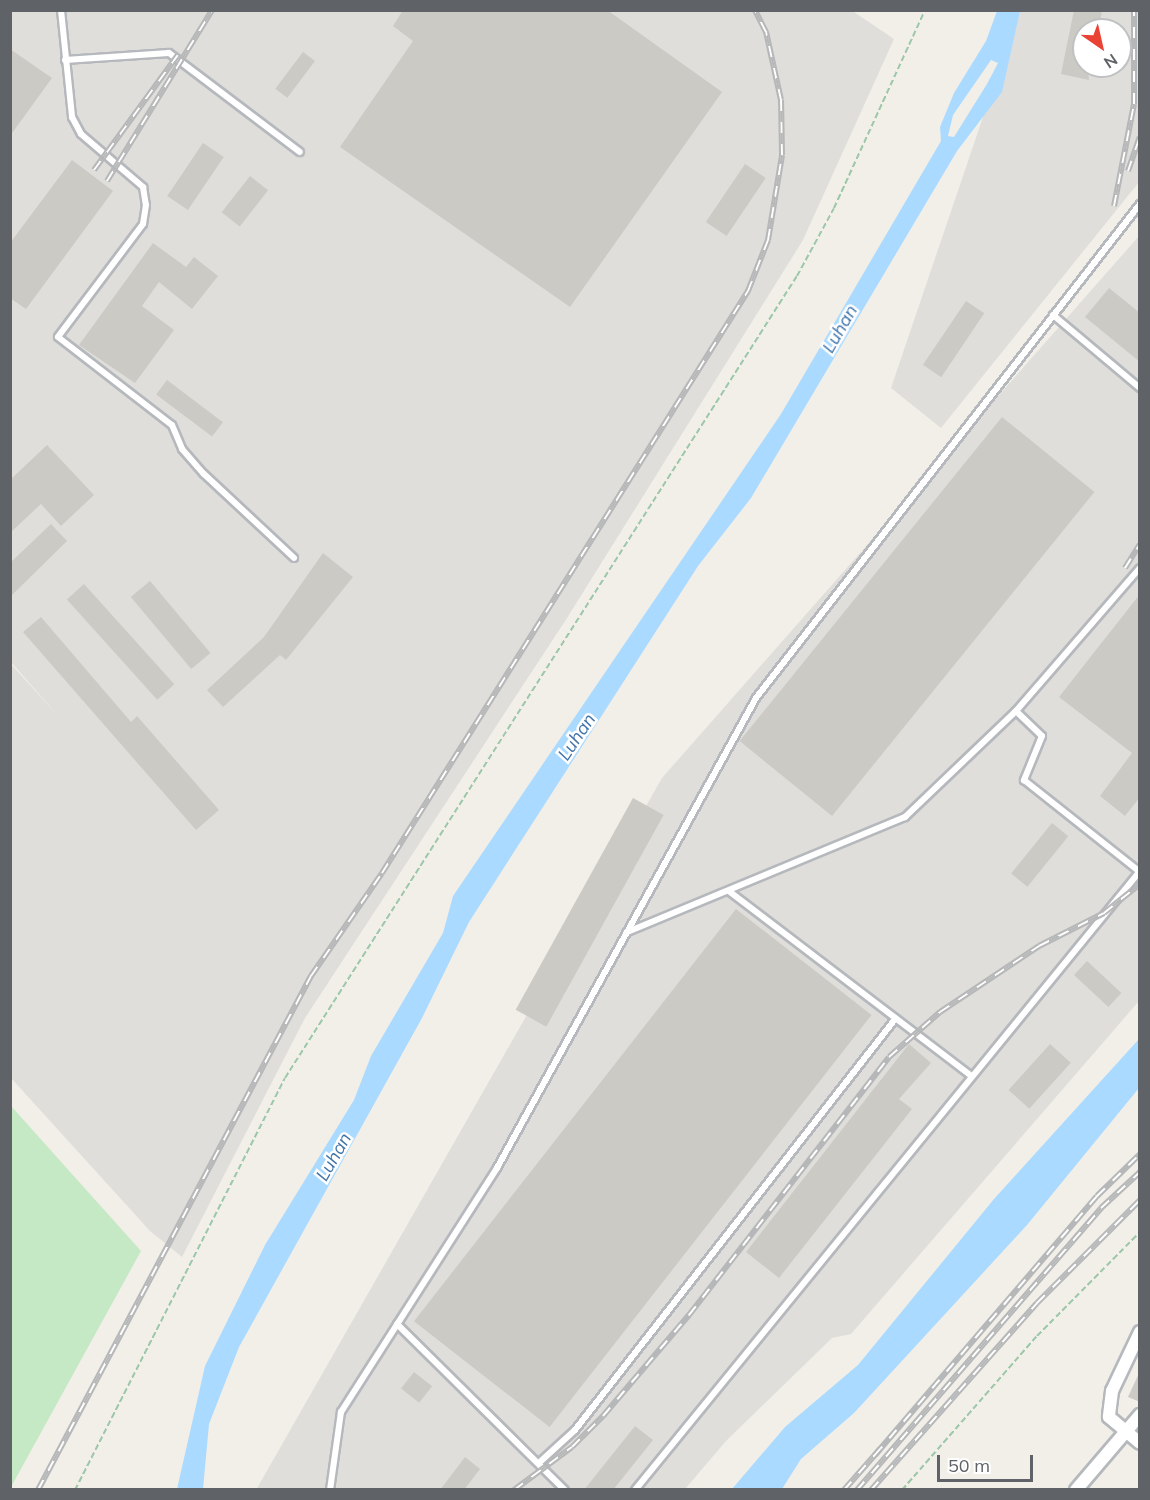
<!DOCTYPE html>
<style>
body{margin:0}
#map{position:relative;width:1150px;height:1500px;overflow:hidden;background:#f1efe8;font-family:Mulish,sans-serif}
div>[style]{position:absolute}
.industrial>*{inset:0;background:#e0deda}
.green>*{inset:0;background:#c5e8c5}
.water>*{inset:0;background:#aadaff}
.building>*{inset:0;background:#cccac5;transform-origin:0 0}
.path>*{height:2px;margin-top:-1px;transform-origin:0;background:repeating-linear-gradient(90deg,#9cc7a9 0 6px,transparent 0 9px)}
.roads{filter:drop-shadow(2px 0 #b5b8bc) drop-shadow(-2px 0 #b5b8bc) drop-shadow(0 2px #b5b8bc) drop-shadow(0 -2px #b5b8bc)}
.lane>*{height:6px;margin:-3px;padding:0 3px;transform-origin:3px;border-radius:3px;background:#fff}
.street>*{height:12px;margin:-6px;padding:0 6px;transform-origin:6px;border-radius:6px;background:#fff}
.rail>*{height:6px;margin-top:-3px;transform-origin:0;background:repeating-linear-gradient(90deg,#fff 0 11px,#b6b7b8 0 22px);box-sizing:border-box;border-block:2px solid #b6b7b8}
span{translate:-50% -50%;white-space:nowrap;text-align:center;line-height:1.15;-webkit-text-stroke:5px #fff;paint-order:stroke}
.water-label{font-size:18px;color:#4174aa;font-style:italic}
.frame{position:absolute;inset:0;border:12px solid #5f6368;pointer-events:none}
.north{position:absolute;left:1072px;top:18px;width:60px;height:60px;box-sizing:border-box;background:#fff;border:2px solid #bfc1c3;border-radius:50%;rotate:146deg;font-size:16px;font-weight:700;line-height:24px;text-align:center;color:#5f6368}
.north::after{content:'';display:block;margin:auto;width:21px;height:27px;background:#ea4335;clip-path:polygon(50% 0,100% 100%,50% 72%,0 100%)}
.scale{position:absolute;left:937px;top:1455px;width:96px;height:27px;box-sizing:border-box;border:3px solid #5f6368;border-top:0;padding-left:8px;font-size:18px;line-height:21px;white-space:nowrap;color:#5f6368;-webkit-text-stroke:4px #fff;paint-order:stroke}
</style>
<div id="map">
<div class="industrial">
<div style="clip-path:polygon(851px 10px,894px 39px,803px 240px,567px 618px,305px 1018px,182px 1257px,150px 1231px,11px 1078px,10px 663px,60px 718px,11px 662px,11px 11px)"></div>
<div style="clip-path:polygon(evenodd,1019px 11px,1139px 11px,1139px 182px,941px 428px,891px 388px,1019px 11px,1084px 30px,1120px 30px,1120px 66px,1084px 66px,1084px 30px)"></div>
<div style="clip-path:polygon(1139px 236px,1139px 1001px,851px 1334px,832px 1338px,726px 1441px,685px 1489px,256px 1490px,662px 778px)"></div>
</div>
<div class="green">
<div style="clip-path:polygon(11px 1106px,141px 1251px,11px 1487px)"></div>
</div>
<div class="water">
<div style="clip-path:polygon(evenodd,997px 11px,1020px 11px,1002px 92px,957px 151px,751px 498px,698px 566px,469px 922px,422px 1018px,239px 1347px,209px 1424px,203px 1489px,177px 1489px,205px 1366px,265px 1245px,354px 1100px,371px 1056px,443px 933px,453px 896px,781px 414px,941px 141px,940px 127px,954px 93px,986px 41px,997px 11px,991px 60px,998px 63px,987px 84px,954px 137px,948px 136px,953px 115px,991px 60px)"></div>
<div style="clip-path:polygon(1139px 1039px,1139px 1088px,1027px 1225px,854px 1413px,801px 1459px,782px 1489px,732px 1489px,785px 1427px,858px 1365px,994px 1199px)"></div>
</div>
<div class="building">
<div style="clip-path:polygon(403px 10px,607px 10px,722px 92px,570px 307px,340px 147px,413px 41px,393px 26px)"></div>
<div style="clip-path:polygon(1074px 10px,1102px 10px,1099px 30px,1084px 30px,1089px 80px,1061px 74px)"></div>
<div style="clip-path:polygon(10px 49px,52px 78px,10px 136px)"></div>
<div style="left:303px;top:52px;width:15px;height:46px;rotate:37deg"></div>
<div style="left:203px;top:143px;width:25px;height:64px;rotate:34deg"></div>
<div style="clip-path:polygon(72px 160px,113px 191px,26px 309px,10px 298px,10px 243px)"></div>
<div style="left:745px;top:164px;width:25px;height:70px;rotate:34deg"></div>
<div style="left:250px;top:176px;width:23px;height:46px;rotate:38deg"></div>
<div style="clip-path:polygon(153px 243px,186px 267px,194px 257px,218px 276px,192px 309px,159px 282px,142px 306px,174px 330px,135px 383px,79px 345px)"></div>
<div style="clip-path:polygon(1109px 288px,1140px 313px,1140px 362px,1085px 317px)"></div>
<div style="left:966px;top:301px;width:22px;height:77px;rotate:34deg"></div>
<div style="left:167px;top:380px;width:70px;height:18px;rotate:37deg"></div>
<div style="left:1002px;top:417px;width:119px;height:417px;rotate:39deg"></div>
<div style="clip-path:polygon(47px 445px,94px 495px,61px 526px,41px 504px,10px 533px,10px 480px)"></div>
<div style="clip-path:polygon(51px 524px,67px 541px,10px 597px,10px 563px)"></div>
<div style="clip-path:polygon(323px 553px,353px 577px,286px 660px,280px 655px,223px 707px,207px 690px,264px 637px)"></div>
<div style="left:150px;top:581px;width:94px;height:25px;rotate:50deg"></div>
<div style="left:84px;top:584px;width:135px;height:23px;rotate:48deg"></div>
<div style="clip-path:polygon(1140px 594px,1140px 797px,1125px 816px,1100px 796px,1132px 753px,1059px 697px)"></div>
<div style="clip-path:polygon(41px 617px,131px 722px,137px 716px,219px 810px,196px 830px,23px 632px)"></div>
<div style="left:633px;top:798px;width:35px;height:242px;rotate:29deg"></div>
<div style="left:1052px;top:823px;width:21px;height:65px;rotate:39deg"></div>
<div style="left:736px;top:909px;width:172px;height:523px;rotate:38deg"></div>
<div style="left:1087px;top:961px;width:47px;height:19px;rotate:43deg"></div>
<div style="clip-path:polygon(909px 1044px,931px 1063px,899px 1099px,912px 1109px,779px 1278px,746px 1252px)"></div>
<div style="left:1050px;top:1044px;width:28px;height:62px;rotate:42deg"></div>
<div style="clip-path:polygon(1140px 1371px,1140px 1402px,1128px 1397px)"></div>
<div style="left:414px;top:1372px;width:23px;height:21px;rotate:38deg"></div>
<div style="clip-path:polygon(635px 1426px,653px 1440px,613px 1490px,584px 1490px)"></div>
<div style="clip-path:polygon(465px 1457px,480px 1469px,464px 1490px,440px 1490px)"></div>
</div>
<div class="path">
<div style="left:75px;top:1490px;width:462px;rotate:-63deg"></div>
<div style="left:285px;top:1078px;width:951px;rotate:-57.45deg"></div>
<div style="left:797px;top:276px;width:77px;rotate:-61.4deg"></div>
<div style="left:834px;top:208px;width:218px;rotate:-65.3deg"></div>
<div style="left:902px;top:1490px;width:205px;rotate:-48.8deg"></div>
<div style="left:1037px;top:1336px;width:146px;rotate:-45.3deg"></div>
</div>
<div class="roads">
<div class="lane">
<div style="left:61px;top:10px;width:108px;rotate:84.1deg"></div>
<div style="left:72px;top:117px;width:19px;rotate:62deg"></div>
<div style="left:81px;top:134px;width:82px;rotate:40.5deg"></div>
<div style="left:143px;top:187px;width:18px;rotate:81deg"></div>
<div style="left:146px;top:205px;width:19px;rotate:99deg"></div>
<div style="left:143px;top:224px;width:141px;rotate:127deg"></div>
<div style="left:58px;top:337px;width:144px;rotate:37.7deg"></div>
<div style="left:172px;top:425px;width:26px;rotate:67deg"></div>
<div style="left:182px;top:449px;width:33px;rotate:49deg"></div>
<div style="left:204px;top:474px;width:123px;rotate:43deg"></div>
<div style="left:65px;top:60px;width:104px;rotate:-3.9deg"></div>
<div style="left:169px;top:53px;width:164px;rotate:37.1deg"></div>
<div style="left:1053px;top:315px;width:114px;rotate:40deg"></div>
<div style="left:1016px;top:711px;width:36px;rotate:44deg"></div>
<div style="left:1042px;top:736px;width:48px;rotate:112.2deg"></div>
<div style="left:1024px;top:780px;width:147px;rotate:38.4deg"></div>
<div style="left:730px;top:892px;width:302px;rotate:37.3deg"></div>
<div style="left:627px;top:932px;width:301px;rotate:-22.5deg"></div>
<div style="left:905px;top:817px;width:153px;rotate:-43.7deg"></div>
<div style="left:1016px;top:711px;width:189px;rotate:-49.1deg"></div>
<div style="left:397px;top:1324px;width:236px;rotate:44.7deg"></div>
<div style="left:541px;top:1461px;width:46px;rotate:-42.4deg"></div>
<div style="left:575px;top:1430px;width:522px;rotate:-52.08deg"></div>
<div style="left:330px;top:1490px;width:79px;rotate:-82deg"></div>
<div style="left:341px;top:1412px;width:290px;rotate:-57.4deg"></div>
<div style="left:497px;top:1168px;width:537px;rotate:-61.14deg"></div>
<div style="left:756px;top:698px;width:626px;rotate:-52.14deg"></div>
<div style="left:635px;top:1490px;width:799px;rotate:-50.79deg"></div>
</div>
<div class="street">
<div style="left:1140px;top:1332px;width:65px;rotate:115.4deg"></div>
<div style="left:1112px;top:1391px;width:26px;rotate:97deg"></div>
<div style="left:1109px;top:1417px;width:40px;rotate:40deg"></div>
<div style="left:1076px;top:1490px;width:99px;rotate:-49.5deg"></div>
</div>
</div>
<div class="rail">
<div style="left:94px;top:170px;width:142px;rotate:-53.9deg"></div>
<div style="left:1128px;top:171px;width:36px;rotate:-71deg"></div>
<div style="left:107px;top:181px;width:201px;rotate:-58.4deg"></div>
<div style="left:1114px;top:206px;width:104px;rotate:-78.9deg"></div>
<div style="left:1134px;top:104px;width:94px;rotate:-90deg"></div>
<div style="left:1125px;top:568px;width:28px;rotate:-58deg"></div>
<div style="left:875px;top:1455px;width:341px;rotate:-49.4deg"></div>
<div style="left:1097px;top:1196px;width:60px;rotate:-44.3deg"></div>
<div style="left:38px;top:1490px;width:582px;rotate:-62.03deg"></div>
<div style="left:311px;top:976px;width:125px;rotate:-55.4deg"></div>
<div style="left:382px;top:873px;width:688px;rotate:-57.84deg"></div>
<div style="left:748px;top:291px;width:55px;rotate:-68.6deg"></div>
<div style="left:768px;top:240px;width:86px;rotate:-80.6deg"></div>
<div style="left:782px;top:155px;width:55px;rotate:-91deg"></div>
<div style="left:781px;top:100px;width:70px;rotate:-102.4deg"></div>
<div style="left:766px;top:32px;width:25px;rotate:-117deg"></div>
<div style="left:514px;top:1490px;width:72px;rotate:-36.6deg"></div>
<div style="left:572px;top:1447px;width:44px;rotate:-45deg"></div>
<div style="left:603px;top:1416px;width:133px;rotate:-49.6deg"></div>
<div style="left:689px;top:1315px;width:326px;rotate:-52.2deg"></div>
<div style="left:889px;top:1057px;width:68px;rotate:-41.4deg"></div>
<div style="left:940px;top:1012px;width:119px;rotate:-33.7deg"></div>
<div style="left:1039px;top:946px;width:73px;rotate:-26.9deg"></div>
<div style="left:1104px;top:913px;width:46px;rotate:-38.9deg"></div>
<div style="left:844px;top:1490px;width:55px;rotate:-48.7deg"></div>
<div style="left:857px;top:1490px;width:373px;rotate:-49.1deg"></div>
<div style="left:1101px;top:1208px;width:53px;rotate:-42.7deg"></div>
<div style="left:871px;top:1490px;width:250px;rotate:-48.4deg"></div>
<div style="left:1037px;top:1303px;width:146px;rotate:-45deg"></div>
</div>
<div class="water-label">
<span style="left:840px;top:329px;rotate:-60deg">Luhan</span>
<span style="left:577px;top:737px;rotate:-56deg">Luhan</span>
<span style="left:334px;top:1157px;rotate:-60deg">Luhan</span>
</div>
<div class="frame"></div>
<div class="north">N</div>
<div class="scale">50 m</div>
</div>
